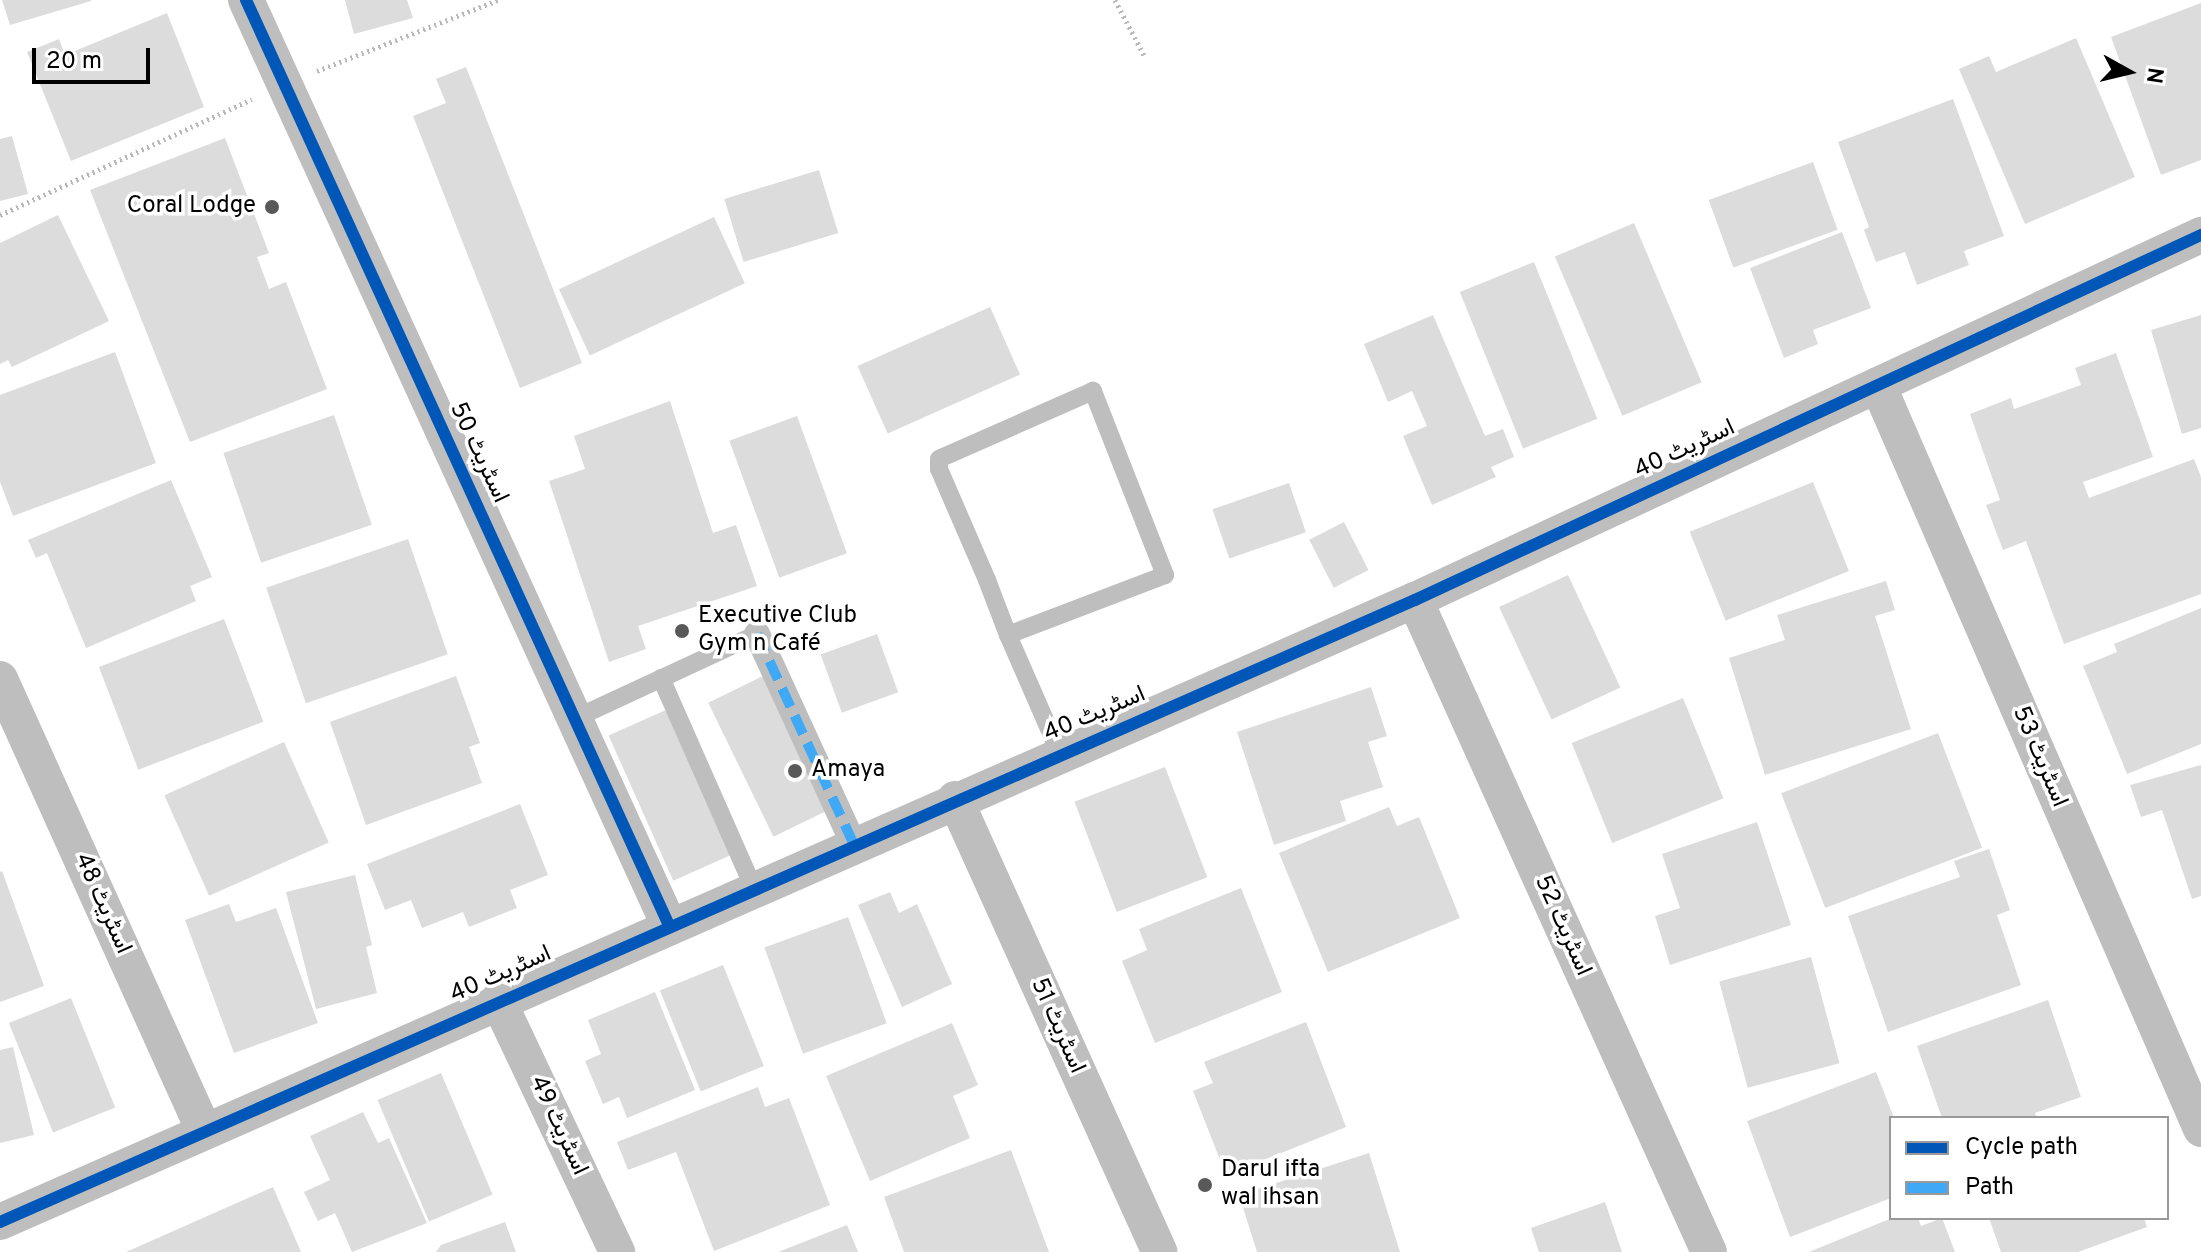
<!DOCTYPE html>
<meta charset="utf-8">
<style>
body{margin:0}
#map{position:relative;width:2201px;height:1252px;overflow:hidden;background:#fff;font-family:Overpass,Vazirmatn,sans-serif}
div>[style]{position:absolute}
.building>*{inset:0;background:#dcdcdc;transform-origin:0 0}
.path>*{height:5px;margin-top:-2.5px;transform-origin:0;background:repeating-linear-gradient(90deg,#b8b8b8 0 2px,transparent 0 6px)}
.service>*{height:18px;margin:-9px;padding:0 9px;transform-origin:9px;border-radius:9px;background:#bebebe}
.pedestrian>*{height:26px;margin:-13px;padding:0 13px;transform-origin:13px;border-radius:13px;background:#bebebe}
.minor>*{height:36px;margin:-18px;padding:0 18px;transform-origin:18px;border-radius:18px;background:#bebebe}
.quiet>*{height:10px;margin-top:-5px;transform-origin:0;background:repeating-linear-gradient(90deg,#3fa9f5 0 20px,transparent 0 30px)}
.cycleway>*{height:12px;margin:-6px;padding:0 6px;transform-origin:6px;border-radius:6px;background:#0057b8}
.dots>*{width:22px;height:22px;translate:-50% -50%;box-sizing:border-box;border:4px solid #fff;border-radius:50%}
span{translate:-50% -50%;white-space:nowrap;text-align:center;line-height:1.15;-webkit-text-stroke:7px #fff;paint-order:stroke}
.poi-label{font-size:24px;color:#000}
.right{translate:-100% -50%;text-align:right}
.left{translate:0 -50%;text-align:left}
.street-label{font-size:24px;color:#000}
.legend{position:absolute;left:1889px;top:1116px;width:280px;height:104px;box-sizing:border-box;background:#fff;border:2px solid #999;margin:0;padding:10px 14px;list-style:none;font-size:24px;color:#000}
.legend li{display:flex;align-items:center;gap:16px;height:40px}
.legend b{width:40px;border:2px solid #999}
.north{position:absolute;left:2089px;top:32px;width:80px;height:80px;-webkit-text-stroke:6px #fff;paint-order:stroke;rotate:98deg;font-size:22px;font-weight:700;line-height:32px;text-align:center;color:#000}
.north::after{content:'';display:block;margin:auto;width:28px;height:36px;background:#000;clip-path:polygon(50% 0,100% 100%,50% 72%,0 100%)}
.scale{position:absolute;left:32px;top:48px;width:118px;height:36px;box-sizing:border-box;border:4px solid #000;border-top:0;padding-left:10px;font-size:24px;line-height:28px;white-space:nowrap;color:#000;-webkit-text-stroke:6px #fff;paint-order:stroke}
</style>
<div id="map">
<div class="building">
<div style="clip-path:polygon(2px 0,91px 0,91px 1px,10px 25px)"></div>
<div style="clip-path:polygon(345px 0,407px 0,413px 18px,354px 34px)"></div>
<div style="clip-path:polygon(2201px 3px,2201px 160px,2161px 175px,2111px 37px)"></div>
<div style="clip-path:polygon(167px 13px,204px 107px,71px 161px,27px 52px,59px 39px,65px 55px)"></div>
<div style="clip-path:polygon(2076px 38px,2135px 177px,2025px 224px,1959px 69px,1989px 56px,1996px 72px)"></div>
<div style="clip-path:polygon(466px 67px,582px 363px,520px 388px,413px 116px,446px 103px,436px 79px)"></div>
<div style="clip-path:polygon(1953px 99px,2004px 236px,1964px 251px,1969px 265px,1917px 285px,1905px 252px,1876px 262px,1864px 230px,1869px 227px,1838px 142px)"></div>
<div style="clip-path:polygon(12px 136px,28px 194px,0 201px,0 139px)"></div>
<div style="clip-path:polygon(225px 138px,269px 253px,257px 257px,269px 289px,286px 282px,327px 389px,190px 442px,90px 190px)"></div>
<div style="left:1813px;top:162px;width:72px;height:111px;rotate:70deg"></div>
<div style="left:819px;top:170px;width:66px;height:99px;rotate:73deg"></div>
<div style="clip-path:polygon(58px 215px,109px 321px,12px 367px,8px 360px,0 364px,0 243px)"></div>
<div style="left:714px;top:217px;width:73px;height:171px;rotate:65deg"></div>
<div style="left:1634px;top:223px;width:173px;height:86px;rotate:67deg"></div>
<div style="clip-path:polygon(1842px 232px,1871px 308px,1813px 330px,1818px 344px,1784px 358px,1750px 268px)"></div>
<div style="left:1534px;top:262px;width:169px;height:80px;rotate:68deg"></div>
<div style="left:990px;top:307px;width:74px;height:145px;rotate:66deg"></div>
<div style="clip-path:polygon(1433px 315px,1485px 436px,1503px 429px,1514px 457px,1491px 467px,1496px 477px,1432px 505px,1403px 436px,1427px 426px,1412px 391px,1388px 402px,1364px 344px)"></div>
<div style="clip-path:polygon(2201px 315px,2201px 428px,2182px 434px,2151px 330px)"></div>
<div style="clip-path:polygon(115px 352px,156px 463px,13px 516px,0 482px,0 395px)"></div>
<div style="clip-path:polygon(2116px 353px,2153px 457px,2083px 482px,2089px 498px,2194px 459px,2201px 477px,2201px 594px,2064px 644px,2026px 541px,2003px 550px,1986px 505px,2000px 500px,1970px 414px,2011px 398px,2014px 409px,2081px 385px,2075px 368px)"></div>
<div style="clip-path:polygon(670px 401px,713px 533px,736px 525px,757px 586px,638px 626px,646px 649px,609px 662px,549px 481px,585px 469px,574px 436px)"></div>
<div style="left:334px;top:415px;width:116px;height:117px;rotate:71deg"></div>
<div style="left:797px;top:416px;width:146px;height:72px;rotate:70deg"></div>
<div style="clip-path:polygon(171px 480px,212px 577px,190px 586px,196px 601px,86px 648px,47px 553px,36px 558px,28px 540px)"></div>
<div style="left:1813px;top:482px;width:96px;height:133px;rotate:68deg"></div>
<div style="left:1289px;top:483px;width:52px;height:81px;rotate:71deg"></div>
<div style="left:1344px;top:522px;width:54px;height:39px;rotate:63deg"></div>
<div style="left:408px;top:539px;width:122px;height:150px;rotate:71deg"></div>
<div style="left:1568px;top:575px;width:124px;height:76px;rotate:65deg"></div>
<div style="clip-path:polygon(1886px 581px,1895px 610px,1875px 616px,1911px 729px,1765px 775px,1729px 658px,1785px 640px,1777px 615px)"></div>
<div style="clip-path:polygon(2201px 608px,2201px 744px,2127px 774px,2083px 666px,2117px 652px,2114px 644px)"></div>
<div style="left:224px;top:619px;width:110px;height:134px;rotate:69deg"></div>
<div style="left:877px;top:634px;width:62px;height:60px;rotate:70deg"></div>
<div style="clip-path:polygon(456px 676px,480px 743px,469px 747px,482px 783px,366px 825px,330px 722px)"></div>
<div style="left:763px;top:676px;width:149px;height:61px;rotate:64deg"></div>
<div style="clip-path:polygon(1371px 687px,1387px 736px,1368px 742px,1383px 787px,1340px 801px,1346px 821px,1274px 845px,1237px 732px)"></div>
<div style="left:1683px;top:698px;width:108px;height:120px;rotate:68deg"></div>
<div style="left:668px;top:709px;width:159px;height:65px;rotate:66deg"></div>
<div style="left:1938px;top:733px;width:123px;height:168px;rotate:69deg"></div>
<div style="left:284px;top:742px;width:110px;height:131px;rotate:66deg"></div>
<div style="clip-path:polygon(2201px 765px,2201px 896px,2192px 899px,2162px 810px,2141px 817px,2130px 785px)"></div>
<div style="left:1165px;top:767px;width:118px;height:97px;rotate:69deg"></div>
<div style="clip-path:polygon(520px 804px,548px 875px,510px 890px,517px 908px,469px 927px,463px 912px,422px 928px,411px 900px,385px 910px,367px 864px)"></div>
<div style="clip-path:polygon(1389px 807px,1397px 826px,1419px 817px,1460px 918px,1328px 972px,1279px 853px)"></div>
<div style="clip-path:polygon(1757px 822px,1791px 925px,1670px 965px,1655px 916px,1680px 908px,1662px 854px)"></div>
<div style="clip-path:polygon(1989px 849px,2010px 910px,1997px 915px,2021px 985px,1888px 1032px,1848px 916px,1960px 877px,1954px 861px)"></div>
<div style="clip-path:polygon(2px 871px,44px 986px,0 1002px,0 872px)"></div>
<div style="clip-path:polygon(355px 875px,372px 945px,366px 947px,377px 993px,316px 1009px,286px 892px)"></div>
<div style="clip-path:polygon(1241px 888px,1282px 992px,1155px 1043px,1122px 961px,1147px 950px,1139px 929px)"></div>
<div style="clip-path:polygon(890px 892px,899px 913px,917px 904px,952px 984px,902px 1007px,858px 905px)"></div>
<div style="clip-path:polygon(229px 904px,236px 922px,276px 908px,318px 1023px,234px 1053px,185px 920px)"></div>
<div style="left:848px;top:917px;width:113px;height:89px;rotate:70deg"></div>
<div style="left:1811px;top:957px;width:110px;height:95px;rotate:75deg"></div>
<div style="left:723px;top:965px;width:109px;height:68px;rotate:68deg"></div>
<div style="clip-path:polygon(655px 992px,695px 1090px,627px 1118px,619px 1097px,603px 1104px,585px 1061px,601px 1054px,588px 1020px)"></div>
<div style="left:71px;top:998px;width:118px;height:67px;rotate:68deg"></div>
<div style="clip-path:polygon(2048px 1000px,2081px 1097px,2035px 1113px,2037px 1118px,1942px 1118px,1917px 1046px)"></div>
<div style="clip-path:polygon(1306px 1022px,1346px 1127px,1226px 1175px,1193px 1091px,1213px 1083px,1204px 1062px)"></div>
<div style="clip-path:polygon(952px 1023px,978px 1085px,953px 1096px,970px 1138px,870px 1181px,826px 1076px)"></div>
<div style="clip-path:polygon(13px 1047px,34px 1135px,0 1143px,0 1050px)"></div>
<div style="clip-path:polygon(1876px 1072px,1894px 1118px,1891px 1198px,1790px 1237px,1747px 1121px)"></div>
<div style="left:441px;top:1073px;width:132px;height:69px;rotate:67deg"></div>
<div style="clip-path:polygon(758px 1087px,765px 1107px,789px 1098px,830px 1205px,714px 1251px,676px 1152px,628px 1170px,617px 1142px)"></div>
<div style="clip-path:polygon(363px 1112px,378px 1143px,389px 1138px,427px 1223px,352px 1252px,335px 1213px,318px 1221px,304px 1192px,330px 1180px,310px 1136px)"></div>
<div style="clip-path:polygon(1011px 1150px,1049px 1252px,904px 1252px,884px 1197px)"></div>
<div style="clip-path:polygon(1369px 1153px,1400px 1252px,1257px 1252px,1239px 1195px)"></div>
<div style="clip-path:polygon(273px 1187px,301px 1252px,126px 1252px)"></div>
<div style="clip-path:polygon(1605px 1202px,1622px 1252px,1539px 1252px,1531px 1228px)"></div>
<div style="clip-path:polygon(1892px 1218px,1918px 1218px,1921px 1226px,1942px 1218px,1955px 1252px,1809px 1252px)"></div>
<div style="clip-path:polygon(1989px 1218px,2144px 1218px,2147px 1227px,2078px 1252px,2001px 1252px)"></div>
<div style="clip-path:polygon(505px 1222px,516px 1252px,436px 1252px,441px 1245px)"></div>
<div style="clip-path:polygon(847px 1225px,858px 1252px,778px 1252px)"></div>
</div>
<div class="path">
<div style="left:1115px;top:0;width:62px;rotate:62.2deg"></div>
<div style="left:317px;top:71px;width:194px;rotate:-21.4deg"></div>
<div style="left:0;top:215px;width:277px;rotate:-24.7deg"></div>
</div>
<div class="service">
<div style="left:1008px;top:635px;width:168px;rotate:-20.9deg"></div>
<div style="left:1165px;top:575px;width:198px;rotate:-111.4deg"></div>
<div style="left:1093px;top:391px;width:168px;rotate:156.2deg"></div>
<div style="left:939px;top:459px;width:10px;rotate:90deg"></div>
<div style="left:939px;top:469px;width:121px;rotate:66.6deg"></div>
<div style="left:987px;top:580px;width:59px;rotate:69.1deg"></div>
<div style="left:1008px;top:635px;width:130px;rotate:66.4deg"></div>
<div style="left:661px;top:678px;width:231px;rotate:66.2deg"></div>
<div style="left:576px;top:718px;width:200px;rotate:-24.9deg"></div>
</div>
<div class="pedestrian">
<div style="left:757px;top:634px;width:230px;rotate:65.3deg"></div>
</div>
<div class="minor">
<div style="left:246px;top:0;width:1017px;rotate:65.43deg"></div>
<div style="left:1878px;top:385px;width:811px;rotate:66.53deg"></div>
<div style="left:1415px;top:600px;width:715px;rotate:65.73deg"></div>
<div style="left:0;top:679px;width:494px;rotate:65.7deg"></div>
<div style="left:955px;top:799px;width:497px;rotate:65.7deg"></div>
<div style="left:498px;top:1000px;width:279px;rotate:64.7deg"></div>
<div style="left:0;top:1222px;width:1546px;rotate:-23.73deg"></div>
<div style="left:1415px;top:600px;width:867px;rotate:-24.91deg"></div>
</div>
<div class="quiet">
<div style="left:757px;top:634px;width:230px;rotate:65.3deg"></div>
</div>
<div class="cycleway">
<div style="left:246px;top:0;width:1017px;rotate:65.43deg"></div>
<div style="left:0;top:1222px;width:1546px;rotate:-23.73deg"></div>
<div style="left:1415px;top:600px;width:867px;rotate:-24.91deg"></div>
</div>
<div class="dots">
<div style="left:272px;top:207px;background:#595959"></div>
<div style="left:682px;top:631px;background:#595959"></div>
<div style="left:795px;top:771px;background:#595959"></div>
<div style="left:1205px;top:1185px;background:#595959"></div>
</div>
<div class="poi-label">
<span class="right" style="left:256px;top:207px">Coral Lodge</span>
<span class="left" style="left:698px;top:631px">Executive Club<br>Gym n Café</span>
<span class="left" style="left:811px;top:771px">Amaya</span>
<span class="left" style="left:1221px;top:1185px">Darul ifta<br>wal ihsan</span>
</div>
<div class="street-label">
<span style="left:1685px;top:450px;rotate:-25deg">اسٹریٹ 40</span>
<span style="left:478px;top:453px;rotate:65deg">اسٹریٹ 50</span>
<span style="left:1095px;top:715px;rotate:-23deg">اسٹریٹ 40</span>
<span style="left:2039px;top:757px;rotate:67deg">اسٹریٹ 53</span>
<span style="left:102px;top:904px;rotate:66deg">اسٹریٹ 48</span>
<span style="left:1562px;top:926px;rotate:66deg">اسٹریٹ 52</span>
<span style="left:501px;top:975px;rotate:-24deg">اسٹریٹ 40</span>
<span style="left:1057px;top:1026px;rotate:66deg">اسٹریٹ 51</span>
<span style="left:558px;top:1126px;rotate:65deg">اسٹریٹ 49</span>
</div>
<ul class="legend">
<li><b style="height:10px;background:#0057b8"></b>Cycle path</li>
<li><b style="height:10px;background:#3fa9f5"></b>Path</li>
</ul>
<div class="north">N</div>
<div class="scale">20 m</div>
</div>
